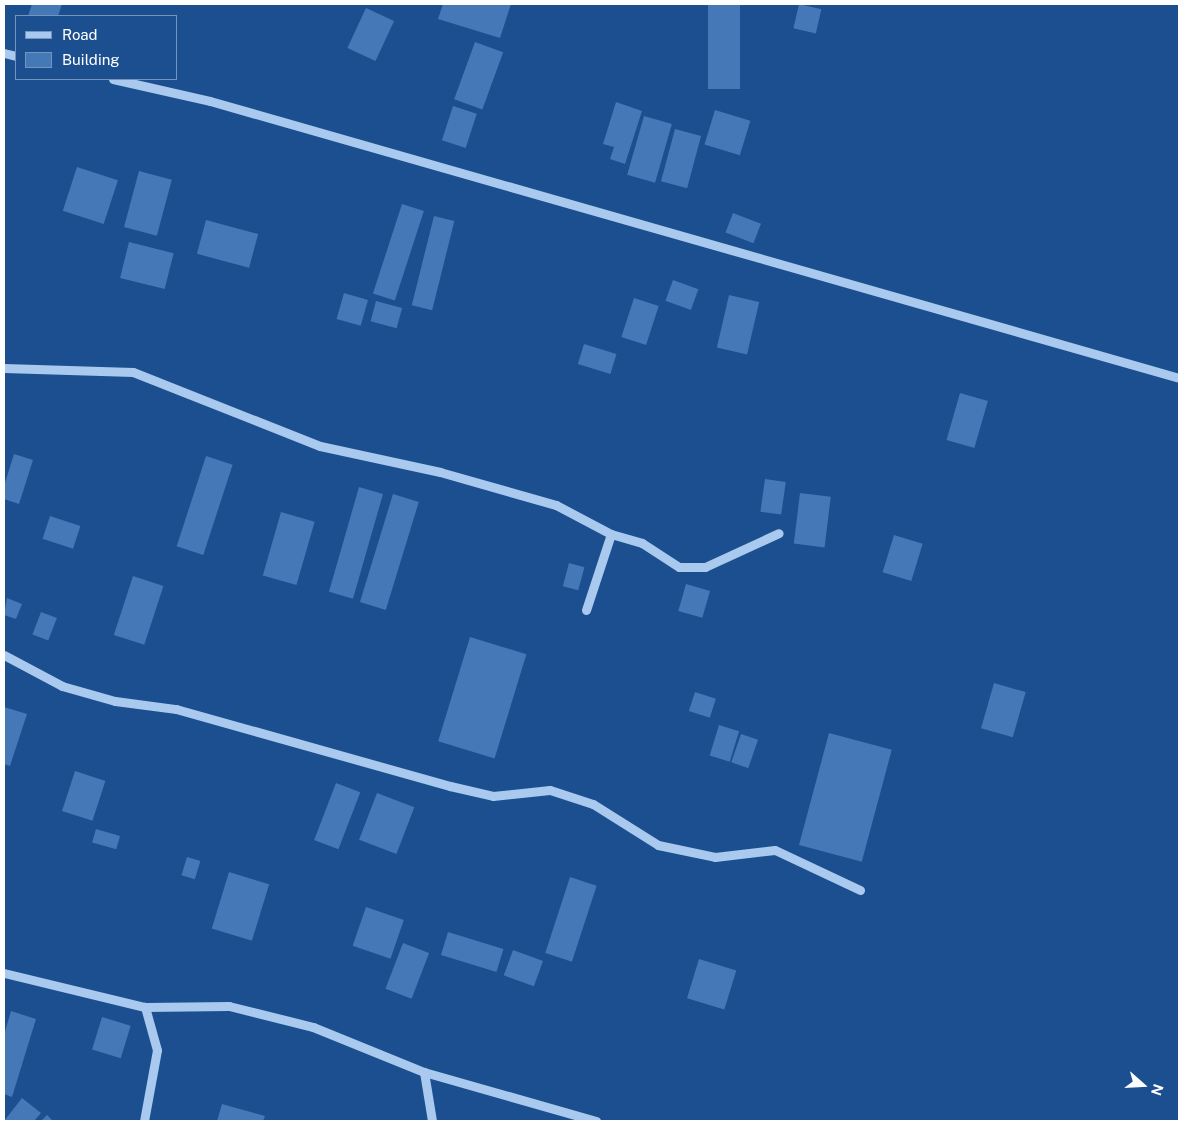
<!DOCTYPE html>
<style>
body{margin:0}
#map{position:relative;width:1183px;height:1125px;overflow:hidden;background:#1b4f8f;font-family:"Public Sans",sans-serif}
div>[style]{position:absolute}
.building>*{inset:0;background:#4478b7;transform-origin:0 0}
.minor>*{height:9px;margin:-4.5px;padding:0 4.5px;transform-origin:4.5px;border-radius:4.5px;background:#a9c9ee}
span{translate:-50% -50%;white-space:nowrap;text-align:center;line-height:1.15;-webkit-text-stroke:5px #1b4f8f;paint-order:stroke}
.frame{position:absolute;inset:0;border:5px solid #fff;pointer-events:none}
.legend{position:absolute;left:15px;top:15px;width:162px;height:65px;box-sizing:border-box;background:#1b4f8f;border:1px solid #7695bc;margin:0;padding:6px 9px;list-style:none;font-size:15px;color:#fff}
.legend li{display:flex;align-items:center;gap:10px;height:25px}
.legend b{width:25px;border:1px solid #7695bc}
.north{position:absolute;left:1118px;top:1060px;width:50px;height:50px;-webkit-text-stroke:4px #1b4f8f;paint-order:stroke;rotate:109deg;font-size:14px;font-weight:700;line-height:20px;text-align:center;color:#fff}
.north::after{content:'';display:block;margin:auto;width:18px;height:22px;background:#fff;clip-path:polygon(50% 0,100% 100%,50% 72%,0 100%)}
</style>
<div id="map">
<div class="building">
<div style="clip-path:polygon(32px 4px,62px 4px,58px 16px,28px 16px)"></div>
<div style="clip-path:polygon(443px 4px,511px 4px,500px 38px,438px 19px)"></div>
<div style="left:708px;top:4px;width:32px;height:85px"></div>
<div style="left:799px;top:4px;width:23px;height:25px;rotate:13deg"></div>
<div style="left:366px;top:8px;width:31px;height:44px;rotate:25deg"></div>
<div style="left:475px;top:42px;width:30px;height:61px;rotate:20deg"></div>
<div style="clip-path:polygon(616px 102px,642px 111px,625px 164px,610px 159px,614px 147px,603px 144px)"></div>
<div style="left:453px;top:106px;width:25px;height:36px;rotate:18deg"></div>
<div style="left:715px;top:110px;width:37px;height:36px;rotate:17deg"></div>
<div style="left:644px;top:116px;width:29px;height:61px;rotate:16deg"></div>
<div style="left:675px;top:129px;width:27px;height:54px;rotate:15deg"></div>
<div style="left:77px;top:167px;width:43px;height:46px;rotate:18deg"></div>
<div style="left:139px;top:171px;width:34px;height:58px;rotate:15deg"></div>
<div style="left:402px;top:204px;width:23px;height:94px;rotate:18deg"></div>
<div style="left:733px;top:213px;width:30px;height:21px;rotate:21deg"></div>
<div style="left:434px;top:216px;width:21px;height:92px;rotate:14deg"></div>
<div style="left:206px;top:220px;width:54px;height:35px;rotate:15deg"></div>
<div style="left:129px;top:242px;width:46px;height:37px;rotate:14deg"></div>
<div style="left:673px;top:280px;width:27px;height:22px;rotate:20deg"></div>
<div style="left:344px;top:293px;width:25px;height:27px;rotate:16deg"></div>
<div style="left:729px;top:295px;width:31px;height:54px;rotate:13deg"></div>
<div style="left:634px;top:298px;width:26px;height:41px;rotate:18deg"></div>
<div style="left:376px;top:301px;width:27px;height:21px;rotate:15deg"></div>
<div style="left:584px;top:344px;width:34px;height:21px;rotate:17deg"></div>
<div style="left:960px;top:393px;width:29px;height:49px;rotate:16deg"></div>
<div style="clip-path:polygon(14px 454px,33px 460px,19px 504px,4px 499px,4px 486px)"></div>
<div style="left:206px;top:456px;width:28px;height:95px;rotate:18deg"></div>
<div style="left:765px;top:479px;width:21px;height:33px;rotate:8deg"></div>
<div style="left:359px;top:487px;width:25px;height:109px;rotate:16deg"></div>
<div style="left:800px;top:493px;width:31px;height:51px;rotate:7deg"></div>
<div style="left:393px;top:494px;width:27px;height:113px;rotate:17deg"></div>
<div style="left:281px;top:512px;width:35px;height:66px;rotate:16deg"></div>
<div style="left:50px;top:516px;width:32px;height:24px;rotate:18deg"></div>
<div style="left:894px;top:535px;width:30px;height:39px;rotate:17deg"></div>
<div style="left:569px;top:563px;width:16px;height:24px;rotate:15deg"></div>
<div style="left:133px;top:576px;width:32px;height:62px;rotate:18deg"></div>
<div style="left:686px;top:584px;width:25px;height:28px;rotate:16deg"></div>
<div style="clip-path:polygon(7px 598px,22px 604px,16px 619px,4px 615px)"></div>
<div style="left:41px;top:612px;width:17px;height:24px;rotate:21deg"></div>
<div style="left:470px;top:637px;width:59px;height:109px;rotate:17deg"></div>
<div style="left:994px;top:683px;width:33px;height:47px;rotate:16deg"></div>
<div style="left:695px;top:692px;width:22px;height:20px;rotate:18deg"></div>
<div style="clip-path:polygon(4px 707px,27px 714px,10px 766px,4px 764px)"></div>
<div style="left:719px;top:725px;width:21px;height:32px;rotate:17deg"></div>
<div style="left:829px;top:733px;width:65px;height:116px;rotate:15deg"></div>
<div style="left:741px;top:734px;width:18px;height:30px;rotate:19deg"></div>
<div style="left:75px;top:771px;width:32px;height:42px;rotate:18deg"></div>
<div style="left:336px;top:783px;width:26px;height:61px;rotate:21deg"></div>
<div style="left:377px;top:793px;width:40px;height:50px;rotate:21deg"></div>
<div style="left:96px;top:829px;width:25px;height:14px;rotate:16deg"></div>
<div style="left:187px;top:857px;width:14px;height:19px;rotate:17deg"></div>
<div style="left:229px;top:872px;width:42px;height:59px;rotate:17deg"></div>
<div style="left:570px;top:877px;width:28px;height:80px;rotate:18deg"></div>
<div style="left:366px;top:907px;width:40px;height:41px;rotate:19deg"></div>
<div style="left:448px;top:932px;width:58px;height:24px;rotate:17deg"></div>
<div style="left:403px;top:943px;width:28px;height:49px;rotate:21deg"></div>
<div style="left:513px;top:950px;width:32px;height:27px;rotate:20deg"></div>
<div style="left:699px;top:959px;width:39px;height:41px;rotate:17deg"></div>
<div style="clip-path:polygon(11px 1011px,36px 1019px,12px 1097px,4px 1094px,4px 1035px)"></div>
<div style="left:102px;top:1017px;width:30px;height:34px;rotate:17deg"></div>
<div style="clip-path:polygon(22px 1098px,41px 1113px,34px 1121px,4px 1121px)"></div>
<div style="clip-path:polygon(222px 1104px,265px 1116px,263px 1121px,217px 1121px)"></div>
<div style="clip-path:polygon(47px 1115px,53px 1121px,41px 1121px)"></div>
</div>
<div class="minor">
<div style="left:4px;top:53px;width:12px;rotate:14deg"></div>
<div style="left:113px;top:79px;width:99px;rotate:12.8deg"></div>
<div style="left:210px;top:101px;width:1008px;rotate:15.95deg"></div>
<div style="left:4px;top:368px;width:129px;rotate:1.8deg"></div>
<div style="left:133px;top:372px;width:201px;rotate:21.6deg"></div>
<div style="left:320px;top:446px;width:123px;rotate:12.2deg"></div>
<div style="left:440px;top:472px;width:121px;rotate:15.9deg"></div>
<div style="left:556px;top:505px;width:62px;rotate:27.8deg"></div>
<div style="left:611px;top:534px;width:32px;rotate:16deg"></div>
<div style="left:642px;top:543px;width:44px;rotate:33deg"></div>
<div style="left:679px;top:567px;width:26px"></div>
<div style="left:705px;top:567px;width:81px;rotate:-24.7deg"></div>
<div style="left:586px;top:610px;width:80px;rotate:-71.8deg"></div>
<div style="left:4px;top:655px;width:66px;rotate:28.1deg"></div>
<div style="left:62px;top:686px;width:55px;rotate:15.8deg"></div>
<div style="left:115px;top:701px;width:62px;rotate:7.5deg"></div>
<div style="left:176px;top:709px;width:285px;rotate:15.7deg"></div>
<div style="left:450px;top:786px;width:44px;rotate:13.1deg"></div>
<div style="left:493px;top:796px;width:57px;rotate:-6deg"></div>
<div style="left:550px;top:790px;width:45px;rotate:18deg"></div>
<div style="left:593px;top:804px;width:77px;rotate:32.2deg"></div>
<div style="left:658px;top:845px;width:58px;rotate:11.9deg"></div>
<div style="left:715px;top:857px;width:60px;rotate:-6.7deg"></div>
<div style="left:775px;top:850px;width:94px;rotate:25.2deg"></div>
<div style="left:4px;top:973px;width:145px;rotate:13.6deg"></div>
<div style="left:145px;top:1007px;width:84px;rotate:-0.7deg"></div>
<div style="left:229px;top:1006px;width:87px;rotate:14deg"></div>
<div style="left:313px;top:1027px;width:120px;rotate:22.1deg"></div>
<div style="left:424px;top:1072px;width:179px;rotate:15.9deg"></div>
<div style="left:424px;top:1072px;width:50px;rotate:80.7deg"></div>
<div style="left:144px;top:1121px;width:72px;rotate:-79.6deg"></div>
<div style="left:157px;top:1050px;width:45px;rotate:-105.6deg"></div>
</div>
<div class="frame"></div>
<ul class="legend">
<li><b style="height:6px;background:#a9c9ee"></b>Road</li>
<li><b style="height:14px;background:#4478b7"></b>Building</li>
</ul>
<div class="north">N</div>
</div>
